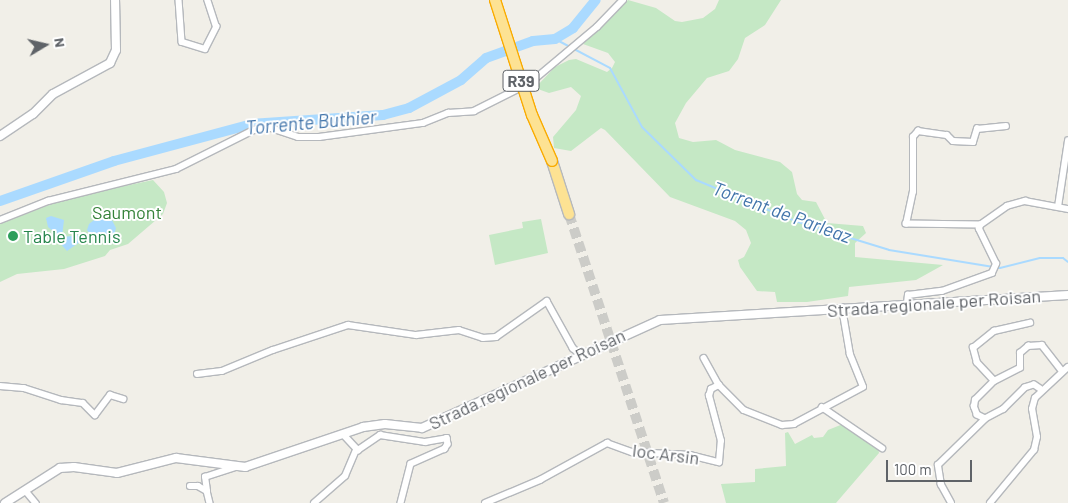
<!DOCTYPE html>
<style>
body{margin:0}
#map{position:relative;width:1068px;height:503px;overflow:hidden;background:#f1efe8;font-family:Barlow,sans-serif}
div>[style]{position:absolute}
.green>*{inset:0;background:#c5e8c5}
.water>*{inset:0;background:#aadaff}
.stream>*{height:2px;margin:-1px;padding:0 1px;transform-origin:1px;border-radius:1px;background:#aadaff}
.river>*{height:10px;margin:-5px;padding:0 5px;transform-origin:5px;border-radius:5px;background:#aadaff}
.motorway-tunnel>*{height:10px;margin-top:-5px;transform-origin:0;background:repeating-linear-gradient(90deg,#ccccc8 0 10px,transparent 0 15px)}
.roads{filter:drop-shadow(1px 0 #b5b8bc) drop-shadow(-1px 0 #b5b8bc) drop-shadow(0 1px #b5b8bc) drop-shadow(0 -1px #b5b8bc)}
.minor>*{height:5.5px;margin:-2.75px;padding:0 2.75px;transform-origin:2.75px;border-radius:2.75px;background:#fff}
.secondary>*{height:8px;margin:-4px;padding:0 4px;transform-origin:4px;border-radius:4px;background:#fff}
.motorway>*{height:10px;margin:-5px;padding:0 5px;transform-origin:5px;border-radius:5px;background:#fde293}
.bridges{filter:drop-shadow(1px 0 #f9ab00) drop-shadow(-1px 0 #f9ab00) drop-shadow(0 1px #f9ab00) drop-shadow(0 -1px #f9ab00)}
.motorway-bridge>*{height:10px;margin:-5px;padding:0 5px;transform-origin:5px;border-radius:5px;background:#fde293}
.dots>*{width:14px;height:14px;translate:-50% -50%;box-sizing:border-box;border:2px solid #fff;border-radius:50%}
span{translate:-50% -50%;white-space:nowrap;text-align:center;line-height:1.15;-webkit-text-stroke:4px #fff;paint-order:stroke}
.shield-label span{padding:1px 4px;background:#fff;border:1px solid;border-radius:4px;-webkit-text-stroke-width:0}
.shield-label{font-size:16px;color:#5f6368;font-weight:700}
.park-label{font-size:18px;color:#348238}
.leisure-label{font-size:18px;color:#27864d}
.left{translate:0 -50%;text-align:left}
.street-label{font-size:18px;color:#5f6368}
.water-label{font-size:19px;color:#4174aa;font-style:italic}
.north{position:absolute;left:20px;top:20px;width:50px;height:50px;-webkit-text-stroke:4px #fff;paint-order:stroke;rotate:81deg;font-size:14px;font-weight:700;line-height:20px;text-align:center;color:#5f6368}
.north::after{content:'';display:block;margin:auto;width:18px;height:22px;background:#5f6368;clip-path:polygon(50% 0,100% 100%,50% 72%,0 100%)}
.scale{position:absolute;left:886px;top:460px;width:86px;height:22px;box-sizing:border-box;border:2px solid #5f6368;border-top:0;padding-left:6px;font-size:15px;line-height:18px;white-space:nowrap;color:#5f6368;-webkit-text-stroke:4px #fff;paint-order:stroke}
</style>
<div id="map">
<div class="green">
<div style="clip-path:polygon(628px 0,656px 8px,675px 21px,682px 22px,703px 18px,715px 9px,719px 0,781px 0,765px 25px,745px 38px,738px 59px,729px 71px,707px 78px,686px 103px,675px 123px,679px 138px,693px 142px,716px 140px,735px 150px,780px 162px,792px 172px,797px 194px,802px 200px,816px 202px,827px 223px,863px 226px,866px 233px,855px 243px,855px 257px,943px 265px,916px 280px,849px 287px,848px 296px,807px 302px,777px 302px,775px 292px,757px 291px,740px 267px,738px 260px,744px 257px,751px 243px,746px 230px,735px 221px,670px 197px,605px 130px,601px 128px,571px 151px,554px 148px,553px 137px,576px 110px,581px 96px,571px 87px,549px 93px,535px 88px,555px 67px,569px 60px,576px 59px,607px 72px,612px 68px,615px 62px,608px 53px,583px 44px)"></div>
<div style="clip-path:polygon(153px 180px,164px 192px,167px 203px,163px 214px,128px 244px,110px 250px,105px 256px,64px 269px,17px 274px,0 282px,0 224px,67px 198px)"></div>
<div style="clip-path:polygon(541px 219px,548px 253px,495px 265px,489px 235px,523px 228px,522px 222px)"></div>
<div style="clip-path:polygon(843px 424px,878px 447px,879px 453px,836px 503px,726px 503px,721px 484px,755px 482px,755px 469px,786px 466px,785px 433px,788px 432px,795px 444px,812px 435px,814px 438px,823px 437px,828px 430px)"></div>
</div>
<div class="water">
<div style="clip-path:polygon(103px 213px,110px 216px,116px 228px,114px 235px,92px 237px,87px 230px,89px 224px)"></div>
<div style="clip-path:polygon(51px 216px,64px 220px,62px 237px,81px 235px,85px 235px,84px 239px,67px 251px,58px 241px,60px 237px,48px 227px,46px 218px)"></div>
</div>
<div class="stream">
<div style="left:555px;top:39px;width:62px;rotate:27.8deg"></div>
<div style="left:610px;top:68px;width:67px;rotate:61.5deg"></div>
<div style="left:642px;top:127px;width:76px;rotate:44.5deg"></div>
<div style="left:696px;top:180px;width:107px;rotate:22.5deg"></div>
<div style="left:795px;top:221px;width:98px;rotate:17.1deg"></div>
<div style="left:889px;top:250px;width:112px;rotate:9.2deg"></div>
<div style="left:1000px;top:268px;width:41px;rotate:-14deg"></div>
<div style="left:1040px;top:258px;width:23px"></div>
<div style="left:1063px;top:258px;width:6px;rotate:39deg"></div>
</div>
<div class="river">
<div style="left:0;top:201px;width:121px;rotate:-19.3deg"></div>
<div style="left:114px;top:161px;width:143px;rotate:-15deg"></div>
<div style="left:252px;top:124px;width:131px;rotate:-3.9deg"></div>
<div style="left:383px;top:115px;width:27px;rotate:-15deg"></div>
<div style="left:409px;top:108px;width:59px;rotate:-28.3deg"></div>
<div style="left:461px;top:80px;width:33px;rotate:-41deg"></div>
<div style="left:486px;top:58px;width:50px;rotate:-19.9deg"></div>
<div style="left:533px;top:41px;width:22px;rotate:-5deg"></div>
<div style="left:555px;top:39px;width:21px;rotate:-31deg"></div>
<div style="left:573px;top:28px;width:36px;rotate:-51deg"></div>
</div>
<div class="motorway-tunnel">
<div style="left:569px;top:214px;width:304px;rotate:71.8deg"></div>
</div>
<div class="roads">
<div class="minor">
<div style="left:179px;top:0;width:42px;rotate:85.9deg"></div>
<div style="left:182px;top:42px;width:24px;rotate:17deg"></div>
<div style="left:205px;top:49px;width:25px;rotate:-63deg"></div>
<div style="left:216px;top:27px;width:28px;rotate:-108deg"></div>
<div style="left:1058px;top:207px;width:67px;rotate:-81.4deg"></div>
<div style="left:0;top:220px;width:52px;rotate:-21.6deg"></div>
<div style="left:48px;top:201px;width:132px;rotate:-14deg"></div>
<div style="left:176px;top:169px;width:87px;rotate:-26.6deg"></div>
<div style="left:254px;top:130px;width:17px;rotate:-7deg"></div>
<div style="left:271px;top:128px;width:28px;rotate:18deg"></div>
<div style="left:298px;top:137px;width:21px"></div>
<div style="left:319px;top:137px;width:105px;rotate:-7.7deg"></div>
<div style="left:423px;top:123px;width:27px;rotate:-22deg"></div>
<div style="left:448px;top:113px;width:26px;rotate:-4deg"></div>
<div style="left:474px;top:111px;width:63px;rotate:-26.6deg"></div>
<div style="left:530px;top:83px;width:87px;rotate:-39.9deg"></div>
<div style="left:597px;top:27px;width:37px;rotate:-46deg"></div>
<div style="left:980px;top:225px;width:74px;rotate:-179.2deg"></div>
<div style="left:906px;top:224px;width:33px;rotate:-78deg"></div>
<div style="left:913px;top:192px;width:55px;rotate:-90deg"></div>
<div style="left:913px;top:137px;width:8px;rotate:-50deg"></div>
<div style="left:918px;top:131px;width:29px;rotate:8deg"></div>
<div style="left:947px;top:135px;width:8px;rotate:45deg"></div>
<div style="left:953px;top:141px;width:20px;rotate:3deg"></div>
<div style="left:973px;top:142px;width:14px;rotate:-73deg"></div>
<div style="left:977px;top:129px;width:29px;rotate:-6deg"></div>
<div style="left:907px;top:303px;width:8px;rotate:-83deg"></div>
<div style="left:908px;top:295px;width:34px;rotate:-7deg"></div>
<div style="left:942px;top:291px;width:53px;rotate:-19.8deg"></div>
<div style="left:992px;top:273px;width:10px;rotate:-66deg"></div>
<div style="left:996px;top:264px;width:39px;rotate:-116deg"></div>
<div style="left:979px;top:229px;width:4px;rotate:-76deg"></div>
<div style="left:980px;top:225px;width:33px;rotate:-35deg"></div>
<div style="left:1007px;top:206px;width:19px;rotate:-16deg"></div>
<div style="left:1025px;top:201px;width:44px;rotate:10.5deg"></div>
<div style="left:704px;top:358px;width:31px;rotate:61deg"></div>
<div style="left:719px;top:385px;width:35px;rotate:45deg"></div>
<div style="left:744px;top:410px;width:41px;rotate:21.5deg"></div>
<div style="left:782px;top:425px;width:12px;rotate:-5deg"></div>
<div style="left:794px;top:424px;width:78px;rotate:-28.2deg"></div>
<div style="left:863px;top:387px;width:35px;rotate:-112deg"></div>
<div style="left:850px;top:355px;width:48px;rotate:-99.7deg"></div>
<div style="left:197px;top:374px;width:25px;rotate:-7deg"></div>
<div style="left:222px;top:371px;width:55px;rotate:-22.4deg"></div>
<div style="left:273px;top:350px;width:79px;rotate:-18.4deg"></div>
<div style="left:348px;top:325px;width:69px;rotate:8.4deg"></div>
<div style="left:416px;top:335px;width:43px;rotate:-6.6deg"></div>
<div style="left:459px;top:330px;width:25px;rotate:18deg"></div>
<div style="left:483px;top:338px;width:13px;rotate:-4deg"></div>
<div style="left:496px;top:337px;width:62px;rotate:-35.2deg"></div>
<div style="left:547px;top:301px;width:54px;rotate:61deg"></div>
<div style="left:573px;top:348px;width:11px;rotate:41deg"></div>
<div style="left:994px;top:381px;width:25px;rotate:-133deg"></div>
<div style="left:977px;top:363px;width:16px;rotate:-105deg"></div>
<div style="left:973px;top:348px;width:27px;rotate:-39deg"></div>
<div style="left:994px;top:331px;width:37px;rotate:-13deg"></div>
<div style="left:0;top:386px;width:24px;rotate:5deg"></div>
<div style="left:24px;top:388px;width:39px;rotate:18deg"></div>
<div style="left:61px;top:400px;width:22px;rotate:8deg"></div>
<div style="left:83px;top:403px;width:17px;rotate:45deg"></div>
<div style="left:95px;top:415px;width:25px;rotate:-53deg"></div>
<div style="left:110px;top:395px;width:14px;rotate:17deg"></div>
<div style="left:1040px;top:389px;width:7px;rotate:-146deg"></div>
<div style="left:1034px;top:385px;width:9px;rotate:162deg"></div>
<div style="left:1025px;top:388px;width:30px;rotate:135deg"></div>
<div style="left:1004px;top:409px;width:21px;rotate:152deg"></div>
<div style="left:985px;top:419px;width:9px;rotate:-153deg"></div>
<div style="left:977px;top:415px;width:9px;rotate:-111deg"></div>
<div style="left:974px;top:407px;width:7px;rotate:-82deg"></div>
<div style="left:975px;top:400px;width:27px;rotate:-45deg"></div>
<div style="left:994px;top:381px;width:29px;rotate:-27deg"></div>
<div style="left:1020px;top:368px;width:15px;rotate:-90deg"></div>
<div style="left:1020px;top:353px;width:11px;rotate:-41deg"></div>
<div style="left:1028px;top:346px;width:14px;rotate:-4deg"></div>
<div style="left:1042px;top:345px;width:33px;rotate:52deg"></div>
<div style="left:822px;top:407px;width:73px;rotate:34.3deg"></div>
<div style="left:344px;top:435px;width:21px;rotate:47deg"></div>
<div style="left:358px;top:450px;width:27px;rotate:-34deg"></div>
<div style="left:380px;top:435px;width:46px;rotate:8.8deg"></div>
<div style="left:425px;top:442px;width:22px;rotate:-10deg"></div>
<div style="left:447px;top:438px;width:6px;rotate:81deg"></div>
<div style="left:448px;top:444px;width:6px;rotate:121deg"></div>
<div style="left:445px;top:449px;width:37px;rotate:156deg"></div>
<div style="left:411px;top:464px;width:40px;rotate:104.4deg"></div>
<div style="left:190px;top:486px;width:8px"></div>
<div style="left:198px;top:486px;width:10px;rotate:29deg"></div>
<div style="left:207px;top:491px;width:12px;rotate:76deg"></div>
<div style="left:25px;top:490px;width:17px;rotate:50deg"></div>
<div style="left:207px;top:491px;width:14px;rotate:-98deg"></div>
<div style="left:205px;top:477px;width:32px;rotate:-18deg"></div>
<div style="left:314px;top:503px;width:41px;rotate:-41.1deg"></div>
<div style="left:345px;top:476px;width:28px;rotate:-67deg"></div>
<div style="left:485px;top:503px;width:60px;rotate:-22.7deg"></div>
<div style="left:540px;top:480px;width:77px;rotate:-28.9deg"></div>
<div style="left:607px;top:443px;width:27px;rotate:20deg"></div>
<div style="left:632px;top:452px;width:58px;rotate:3deg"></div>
<div style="left:690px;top:455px;width:30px;rotate:14deg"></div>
<div style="left:719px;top:462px;width:21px;rotate:-85deg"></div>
<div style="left:721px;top:441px;width:47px;rotate:-104.9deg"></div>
<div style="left:709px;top:396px;width:7px;rotate:-74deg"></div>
<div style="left:711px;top:389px;width:9px;rotate:-27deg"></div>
<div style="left:951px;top:503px;width:21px;rotate:-119deg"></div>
<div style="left:941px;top:485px;width:20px;rotate:-99deg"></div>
<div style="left:938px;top:465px;width:66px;rotate:-44.4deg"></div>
<div style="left:990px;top:503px;width:69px;rotate:-50.3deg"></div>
<div style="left:1034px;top:450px;width:13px;rotate:-77deg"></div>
<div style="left:1037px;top:437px;width:28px;rotate:-100deg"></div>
<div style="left:1032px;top:409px;width:11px;rotate:-75deg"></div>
<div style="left:1035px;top:398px;width:45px;rotate:-43.2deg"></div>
</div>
<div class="secondary">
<div style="left:0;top:136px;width:40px;rotate:-34deg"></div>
<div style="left:33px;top:114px;width:28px;rotate:-45deg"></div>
<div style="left:53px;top:94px;width:65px;rotate:-28.5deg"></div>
<div style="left:110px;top:63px;width:14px;rotate:-65deg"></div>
<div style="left:116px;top:50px;width:50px;rotate:-91.1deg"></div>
<div style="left:5px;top:503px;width:65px;rotate:-32.5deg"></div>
<div style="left:60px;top:468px;width:14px;rotate:-4deg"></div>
<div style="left:74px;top:467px;width:43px;rotate:7.9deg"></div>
<div style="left:117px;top:473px;width:61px;rotate:-14.3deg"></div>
<div style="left:176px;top:458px;width:70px;rotate:7.4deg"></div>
<div style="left:245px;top:467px;width:125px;rotate:-18.7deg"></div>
<div style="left:363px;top:427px;width:22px;rotate:-8deg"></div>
<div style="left:385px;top:424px;width:37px;rotate:6deg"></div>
<div style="left:422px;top:428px;width:261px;rotate:-24.4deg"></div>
<div style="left:660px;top:320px;width:409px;rotate:-3.5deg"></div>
</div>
<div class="motorway">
<div style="left:552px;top:161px;width:56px;rotate:72.2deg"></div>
</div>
</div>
<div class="bridges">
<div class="motorway-bridge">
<div style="left:495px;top:0;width:121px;rotate:72.2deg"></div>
<div style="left:532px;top:115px;width:50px;rotate:66.5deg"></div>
</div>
</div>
<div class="dots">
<div style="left:13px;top:236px;background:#2e9e5b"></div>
</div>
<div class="shield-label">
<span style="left:521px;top:81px">R39</span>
</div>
<div class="park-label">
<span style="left:127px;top:212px">Saumont</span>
</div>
<div class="leisure-label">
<span class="left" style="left:23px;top:236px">Table Tennis</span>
</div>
<div class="street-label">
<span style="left:934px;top:303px;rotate:-4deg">Strada regionale per Roisan</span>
<span style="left:527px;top:379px;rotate:-25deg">Strada regionale per Roisan</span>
<span style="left:666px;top:454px;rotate:7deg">loc Arsin</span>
</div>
<div class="water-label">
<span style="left:311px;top:122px;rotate:-5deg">Torrente Buthier</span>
<span style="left:782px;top:212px;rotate:20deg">Torrent de Parleaz</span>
</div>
<div class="north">N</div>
<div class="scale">100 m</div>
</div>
